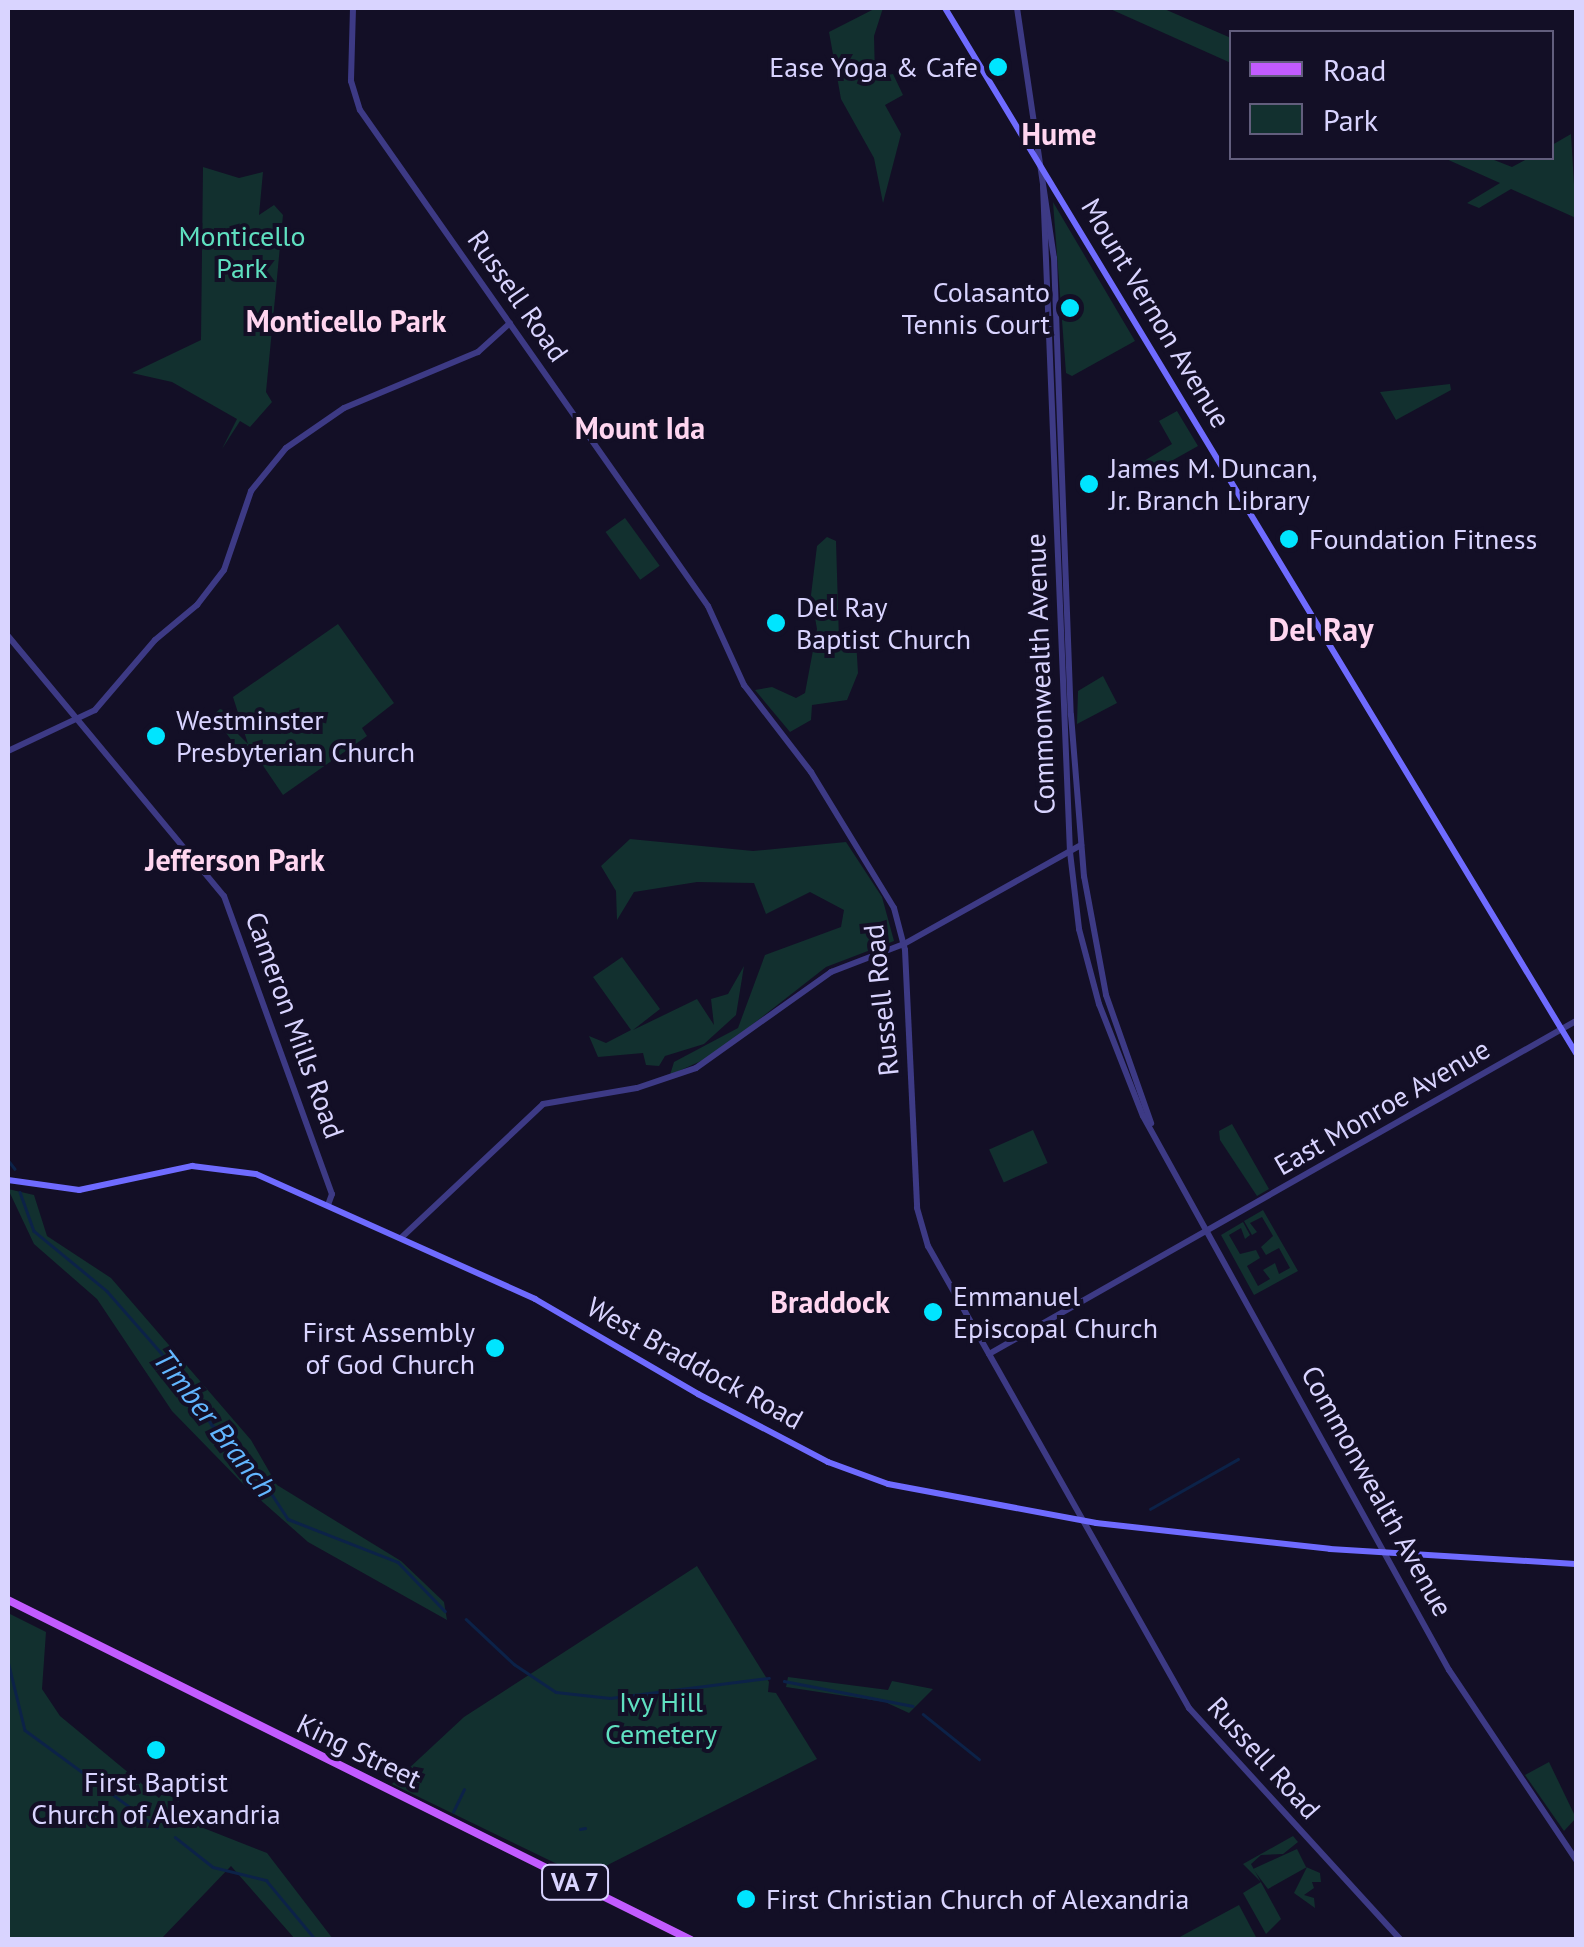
<!DOCTYPE html>
<style>
body{margin:0}
#map{position:relative;width:1584px;height:1947px;overflow:hidden;background:#130f26;font-family:"PT Sans",sans-serif}
div>[style]{position:absolute}
.green>*{inset:0;background:#12302f;transform-origin:0 0}
.stream>*{height:2.5px;margin:-1.25px;padding:0 1.25px;transform-origin:1.25px;border-radius:1.25px;background:#0c2248}
.tertiary>*{height:6px;margin:-3px;padding:0 3px;transform-origin:3px;border-radius:3px;background:#3d3a85}
.secondary>*{height:6px;margin:-3px;padding:0 3px;transform-origin:3px;border-radius:3px;background:#6f6bff}
.primary>*{height:8px;margin:-4px;padding:0 4px;transform-origin:4px;border-radius:4px;background:#c25bff}
.dots>*{width:28px;height:28px;translate:-50% -50%;box-sizing:border-box;border:5px solid #130f26;border-radius:50%}
span{translate:-50% -50%;white-space:nowrap;text-align:center;line-height:1.15;-webkit-text-stroke:8px #130f26;paint-order:stroke}
.shield-label span{padding:2px 8px;background:#130f26;border:2px solid;border-radius:8px;-webkit-text-stroke-width:0}
.shield-label{font-size:25px;color:#d9d4ff;font-weight:700}
.poi-label{font-size:28px;color:#d9d4ff}
.right{translate:-100% -50%;text-align:right}
.left{translate:0 -50%;text-align:left}
.park-label{font-size:28px;color:#5fe0c0}
.street-label{font-size:28px;color:#d9d4ff}
.neighbourhood-label{font-size:30px;color:#ffd6f0;font-weight:700}
.water-label{font-size:30px;color:#62b6ff;font-style:italic}
.quarter-label{font-size:32px;color:#ffd6f0;font-weight:700}
.frame{position:absolute;inset:0;border:10px solid #d9d4ff;pointer-events:none}
.legend{position:absolute;left:1229px;top:30px;width:325px;height:130px;box-sizing:border-box;background:#130f26;border:2px solid #625e7d;margin:0;padding:12px 18px;list-style:none;font-size:30px;color:#d9d4ff}
.legend li{display:flex;align-items:center;gap:20px;height:50px}
.legend b{width:50px;border:2px solid #625e7d}
</style>
<div id="map">
<div class="green">
<div style="clip-path:polygon(876px 8px,883px 8px,874px 36px,875px 77px,893px 74px,903px 95px,885px 105px,901px 134px,883px 203px,874px 158px,841px 99px,829px 32px)"></div>
<div style="clip-path:polygon(1108px 8px,1162px 8px,1231px 38px,1231px 63px)"></div>
<div style="clip-path:polygon(1571px 134px,1576px 218px,1511px 189px,1479px 208px,1467px 203px,1500px 183px,1444px 158px,1489px 158px,1512px 167px,1529px 158px,1552px 158px,1552px 145px)"></div>
<div style="clip-path:polygon(203px 167px,239px 178px,263px 172px,259px 215px,274px 205px,283px 215px,266px 392px,272px 402px,250px 427px,240px 421px,222px 449px,237px 419px,172px 382px,132px 373px,201px 340px)"></div>
<div style="clip-path:polygon(1053px 202px,1135px 341px,1072px 376px,1066px 373px)"></div>
<div style="clip-path:polygon(1450px 384px,1451px 390px,1396px 420px,1380px 392px)"></div>
<div style="clip-path:polygon(1177px 411px,1198px 446px,1141px 478px,1134px 467px,1172px 444px,1159px 421px)"></div>
<div style="left:625px;top:518px;width:59px;height:24px;rotate:54deg"></div>
<div style="clip-path:polygon(827px 537px,836px 541px,839px 640px,856px 640px,858px 673px,847px 700px,812px 705px,811px 720px,790px 732px,755px 690px,772px 687px,796px 698px,805px 693px,817px 629px,811px 595px,817px 546px)"></div>
<div style="clip-path:polygon(338px 624px,394px 703px,362px 728px,367px 736px,283px 795px,249px 745px,240px 752px,213px 715px,220px 709px,235px 714px,237px 733px,248px 744px,233px 697px)"></div>
<div style="clip-path:polygon(1103px 676px,1117px 703px,1077px 724px,1078px 691px)"></div>
<div style="clip-path:polygon(630px 839px,753px 851px,846px 842px,882px 897px,894px 941px,826px 967px,712px 1056px,670px 1075px,674px 1062px,738px 1028px,765px 955px,841px 927px,844px 910px,810px 892px,766px 914px,754px 883px,697px 882px,634px 892px,617px 920px,616px 891px,601px 866px)"></div>
<div style="clip-path:polygon(622px 957px,660px 1009px,633px 1030px,697px 999px,714px 1025px,711px 999px,728px 994px,744px 966px,736px 1015px,704px 1044px,665px 1056px,659px 1066px,646px 1065px,643px 1053px,598px 1057px,589px 1036px,606px 1043px,631px 1030px,593px 977px)"></div>
<div style="clip-path:polygon(1232px 1124px,1269px 1189px,1257px 1196px,1220px 1140px,1219px 1131px)"></div>
<div style="left:1033px;top:1130px;width:36px;height:48px;rotate:66deg"></div>
<div style="clip-path:polygon(8px 1189px,34px 1195px,47px 1236px,111px 1278px,251px 1440px,277px 1485px,401px 1561px,444px 1602px,447px 1620px,308px 1542px,248px 1489px,172px 1411px,97px 1299px,34px 1244px)"></div>
<div style="clip-path:polygon(1263px 1210px,1298px 1271px,1254px 1295px,1221px 1235px,1243px 1222px,1250px 1235px,1245px 1239px,1241px 1228px,1229px 1235px,1240px 1254px,1256px 1250px,1260px 1258px,1247px 1266px,1258px 1286px,1270px 1279px,1263px 1270px,1275px 1263px,1279px 1274px,1290px 1268px,1279px 1248px,1266px 1255px,1261px 1247px,1273px 1236px,1262px 1217px,1250px 1223px,1257px 1232px,1252px 1235px,1244px 1221px)"></div>
<div style="clip-path:polygon(697px 1566px,769px 1682px,768px 1692px,776px 1693px,817px 1759px,584px 1877px,392px 1784px,464px 1717px)"></div>
<div style="clip-path:polygon(8px 1613px,46px 1632px,42px 1689px,60px 1716px,159px 1798px,163px 1793px,179px 1800px,173px 1816px,267px 1853px,333px 1939px,295px 1939px,231px 1866px,161px 1939px,8px 1939px)"></div>
<div style="clip-path:polygon(788px 1677px,888px 1690px,892px 1681px,933px 1689px,909px 1713px,885px 1702px,786px 1687px)"></div>
<div style="clip-path:polygon(1549px 1762px,1576px 1818px,1564px 1831px,1525px 1775px)"></div>
<div style="clip-path:polygon(1293px 1836px,1298px 1842px,1283px 1854px,1261px 1855px,1251px 1864px,1281px 1919px,1266px 1934px,1243px 1893px,1261px 1882px,1243px 1864px)"></div>
<div style="clip-path:polygon(1297px 1849px,1306px 1867px,1320px 1873px,1321px 1882px,1312px 1882px,1314px 1888px,1304px 1895px,1314px 1898px,1315px 1908px,1294px 1893px,1307px 1867px,1268px 1889px,1253px 1869px)"></div>
<div style="clip-path:polygon(1239px 1905px,1257px 1939px,1176px 1939px)"></div>
</div>
<div class="stream">
<div style="left:8px;top:1160px;width:11px;rotate:52deg"></div>
<div style="left:20px;top:1192px;width:41px;rotate:70.3deg"></div>
<div style="left:34px;top:1231px;width:94px;rotate:39.4deg"></div>
<div style="left:107px;top:1291px;width:97px;rotate:48.8deg"></div>
<div style="left:171px;top:1364px;width:73px;rotate:56.1deg"></div>
<div style="left:212px;top:1425px;width:26px;rotate:37deg"></div>
<div style="left:233px;top:1441px;width:32px;rotate:68deg"></div>
<div style="left:245px;top:1471px;width:16px;rotate:18deg"></div>
<div style="left:260px;top:1476px;width:51px;rotate:56.9deg"></div>
<div style="left:288px;top:1519px;width:118px;rotate:21.4deg"></div>
<div style="left:398px;top:1562px;width:68px;rotate:46.2deg"></div>
<div style="left:1150px;top:1509px;width:101px;rotate:-29.6deg"></div>
<div style="left:466px;top:1619px;width:66px;rotate:43.2deg"></div>
<div style="left:514px;top:1664px;width:50px;rotate:33.7deg"></div>
<div style="left:556px;top:1692px;width:54px;rotate:6.3deg"></div>
<div style="left:610px;top:1698px;width:160px;rotate:-7.2deg"></div>
<div style="left:8px;top:1661px;width:71px;rotate:76.2deg"></div>
<div style="left:25px;top:1730px;width:164px;rotate:36.3deg"></div>
<div style="left:784px;top:1681px;width:131px;rotate:11deg"></div>
<div style="left:923px;top:1714px;width:72px;rotate:38.8deg"></div>
<div style="left:453px;top:1812px;width:25px;rotate:-64deg"></div>
<div style="left:580px;top:1829px;width:5px;rotate:-11deg"></div>
<div style="left:175px;top:1837px;width:48px;rotate:38.3deg"></div>
<div style="left:213px;top:1867px;width:55px;rotate:13.8deg"></div>
<div style="left:266px;top:1880px;width:78px;rotate:50.2deg"></div>
</div>
<div class="tertiary">
<div style="left:353px;top:8px;width:73px;rotate:91.6deg"></div>
<div style="left:351px;top:81px;width:30px;rotate:73deg"></div>
<div style="left:360px;top:110px;width:606px;rotate:54.95deg"></div>
<div style="left:708px;top:606px;width:87px;rotate:65.5deg"></div>
<div style="left:744px;top:685px;width:110px;rotate:52.4deg"></div>
<div style="left:811px;top:772px;width:159px;rotate:58.6deg"></div>
<div style="left:894px;top:908px;width:43px;rotate:75.3deg"></div>
<div style="left:905px;top:950px;width:258px;rotate:87.3deg"></div>
<div style="left:917px;top:1208px;width:40px;rotate:74deg"></div>
<div style="left:928px;top:1246px;width:531px;rotate:60.54deg"></div>
<div style="left:1189px;top:1708px;width:314px;rotate:47.6deg"></div>
<div style="left:1017px;top:8px;width:253px;rotate:81.6deg"></div>
<div style="left:1054px;top:258px;width:457px;rotate:87.9deg"></div>
<div style="left:1071px;top:715px;width:162px;rotate:85.4deg"></div>
<div style="left:1084px;top:876px;width:121px;rotate:79.5deg"></div>
<div style="left:1106px;top:995px;width:136px;rotate:70.6deg"></div>
<div style="left:1043px;top:186px;width:667px;rotate:87.68deg"></div>
<div style="left:1070px;top:852px;width:78px;rotate:83.3deg"></div>
<div style="left:1079px;top:929px;width:78px;rotate:75.1deg"></div>
<div style="left:1099px;top:1004px;width:120px;rotate:68.6deg"></div>
<div style="left:1143px;top:1116px;width:633px;rotate:61.09deg"></div>
<div style="left:1449px;top:1670px;width:229px;rotate:56.2deg"></div>
<div style="left:8px;top:636px;width:338px;rotate:50.3deg"></div>
<div style="left:224px;top:896px;width:317px;rotate:70.1deg"></div>
<div style="left:332px;top:1194px;width:12px;rotate:110deg"></div>
<div style="left:8px;top:751px;width:96px;rotate:-25.2deg"></div>
<div style="left:95px;top:710px;width:92px;rotate:-49.4deg"></div>
<div style="left:155px;top:640px;width:55px;rotate:-39.8deg"></div>
<div style="left:197px;top:605px;width:44px;rotate:-52.4deg"></div>
<div style="left:224px;top:570px;width:83px;rotate:-71.1deg"></div>
<div style="left:251px;top:491px;width:55px;rotate:-50.9deg"></div>
<div style="left:286px;top:448px;width:70px;rotate:-34.6deg"></div>
<div style="left:344px;top:408px;width:145px;rotate:-22.7deg"></div>
<div style="left:478px;top:352px;width:43px;rotate:-42.2deg"></div>
<div style="left:401px;top:1238px;width:195px;rotate:-43.3deg"></div>
<div style="left:543px;top:1104px;width:95px;rotate:-9.7deg"></div>
<div style="left:637px;top:1088px;width:62px;rotate:-18.7deg"></div>
<div style="left:696px;top:1068px;width:166px;rotate:-35.4deg"></div>
<div style="left:831px;top:972px;width:78px;rotate:-21deg"></div>
<div style="left:904px;top:944px;width:203px;rotate:-29.2deg"></div>
<div style="left:989px;top:1354px;width:675px;rotate:-29.57deg"></div>
</div>
<div class="secondary">
<div style="left:945px;top:8px;width:1221px;rotate:58.88deg"></div>
<div style="left:8px;top:1180px;width:72px;rotate:8deg"></div>
<div style="left:79px;top:1190px;width:116px;rotate:-12deg"></div>
<div style="left:192px;top:1166px;width:64px;rotate:7.1deg"></div>
<div style="left:256px;top:1174px;width:306px;rotate:24.1deg"></div>
<div style="left:535px;top:1299px;width:189px;rotate:30.2deg"></div>
<div style="left:698px;top:1394px;width:147px;rotate:27.6deg"></div>
<div style="left:828px;top:1462px;width:64px;rotate:20.1deg"></div>
<div style="left:888px;top:1484px;width:212px;rotate:10.6deg"></div>
<div style="left:1096px;top:1523px;width:235px;rotate:6.3deg"></div>
<div style="left:1330px;top:1549px;width:246px;rotate:3.5deg"></div>
</div>
<div class="primary">
<div style="left:8px;top:1600px;width:763px;rotate:26.46deg"></div>
</div>
<div class="dots">
<div style="left:998px;top:67px;background:#00e5ff"></div>
<div style="left:1070px;top:308px;background:#00e5ff"></div>
<div style="left:1089px;top:484px;background:#00e5ff"></div>
<div style="left:1289px;top:539px;background:#00e5ff"></div>
<div style="left:776px;top:623px;background:#00e5ff"></div>
<div style="left:156px;top:736px;background:#00e5ff"></div>
<div style="left:933px;top:1312px;background:#00e5ff"></div>
<div style="left:495px;top:1348px;background:#00e5ff"></div>
<div style="left:156px;top:1750px;background:#00e5ff"></div>
<div style="left:746px;top:1899px;background:#00e5ff"></div>
</div>
<div class="shield-label">
<span style="left:575px;top:1882px">VA 7</span>
</div>
<div class="poi-label">
<span class="right" style="left:978px;top:67px">Ease Yoga &amp; Cafe</span>
<span class="right" style="left:1050px;top:308px">Colasanto<br>Tennis Court</span>
<span class="left" style="left:1109px;top:484px">James M. Duncan,<br>Jr. Branch Library</span>
<span class="left" style="left:1309px;top:539px">Foundation Fitness</span>
<span class="left" style="left:796px;top:623px">Del Ray<br>Baptist Church</span>
<span class="left" style="left:176px;top:736px">Westminster<br>Presbyterian Church</span>
<span class="left" style="left:953px;top:1312px">Emmanuel<br>Episcopal Church</span>
<span class="right" style="left:475px;top:1348px">First Assembly<br>of God Church</span>
<span style="left:156px;top:1798px">First Baptist<br>Church of Alexandria</span>
<span class="left" style="left:766px;top:1899px">First Christian Church of Alexandria</span>
</div>
<div class="park-label">
<span style="left:242px;top:252px">Monticello<br>Park</span>
<span style="left:661px;top:1718px">Ivy Hill<br>Cemetery</span>
</div>
<div class="street-label">
<span style="left:518px;top:296px;rotate:55deg">Russell Road</span>
<span style="left:1156px;top:313px;rotate:59deg">Mount Vernon Avenue</span>
<span style="left:1040px;top:674px;rotate:-92deg">Commonwealth Avenue</span>
<span style="left:881px;top:1000px;rotate:-96deg">Russell Road</span>
<span style="left:295px;top:1025px;rotate:70deg">Cameron Mills Road</span>
<span style="left:1382px;top:1107px;rotate:-30deg">East Monroe Avenue</span>
<span style="left:695px;top:1363px;rotate:29deg">West Braddock Road</span>
<span style="left:1377px;top:1491px;rotate:61deg">Commonwealth Avenue</span>
<span style="left:359px;top:1751px;rotate:26deg">King Street</span>
<span style="left:1264px;top:1758px;rotate:48deg">Russell Road</span>
</div>
<div class="neighbourhood-label">
<span style="left:1059px;top:134px">Hume</span>
<span style="left:346px;top:321px">Monticello Park</span>
<span style="left:640px;top:428px">Mount Ida</span>
<span style="left:235px;top:860px">Jefferson Park</span>
<span style="left:830px;top:1302px">Braddock</span>
</div>
<div class="water-label">
<span style="left:215px;top:1423px;rotate:52deg">Timber Branch</span>
</div>
<div class="quarter-label">
<span style="left:1321px;top:629px">Del Ray</span>
</div>
<div class="frame"></div>
<ul class="legend">
<li><b style="height:12px;background:#c25bff"></b>Road</li>
<li><b style="height:28px;background:#12302f"></b>Park</li>
</ul>
</div>
